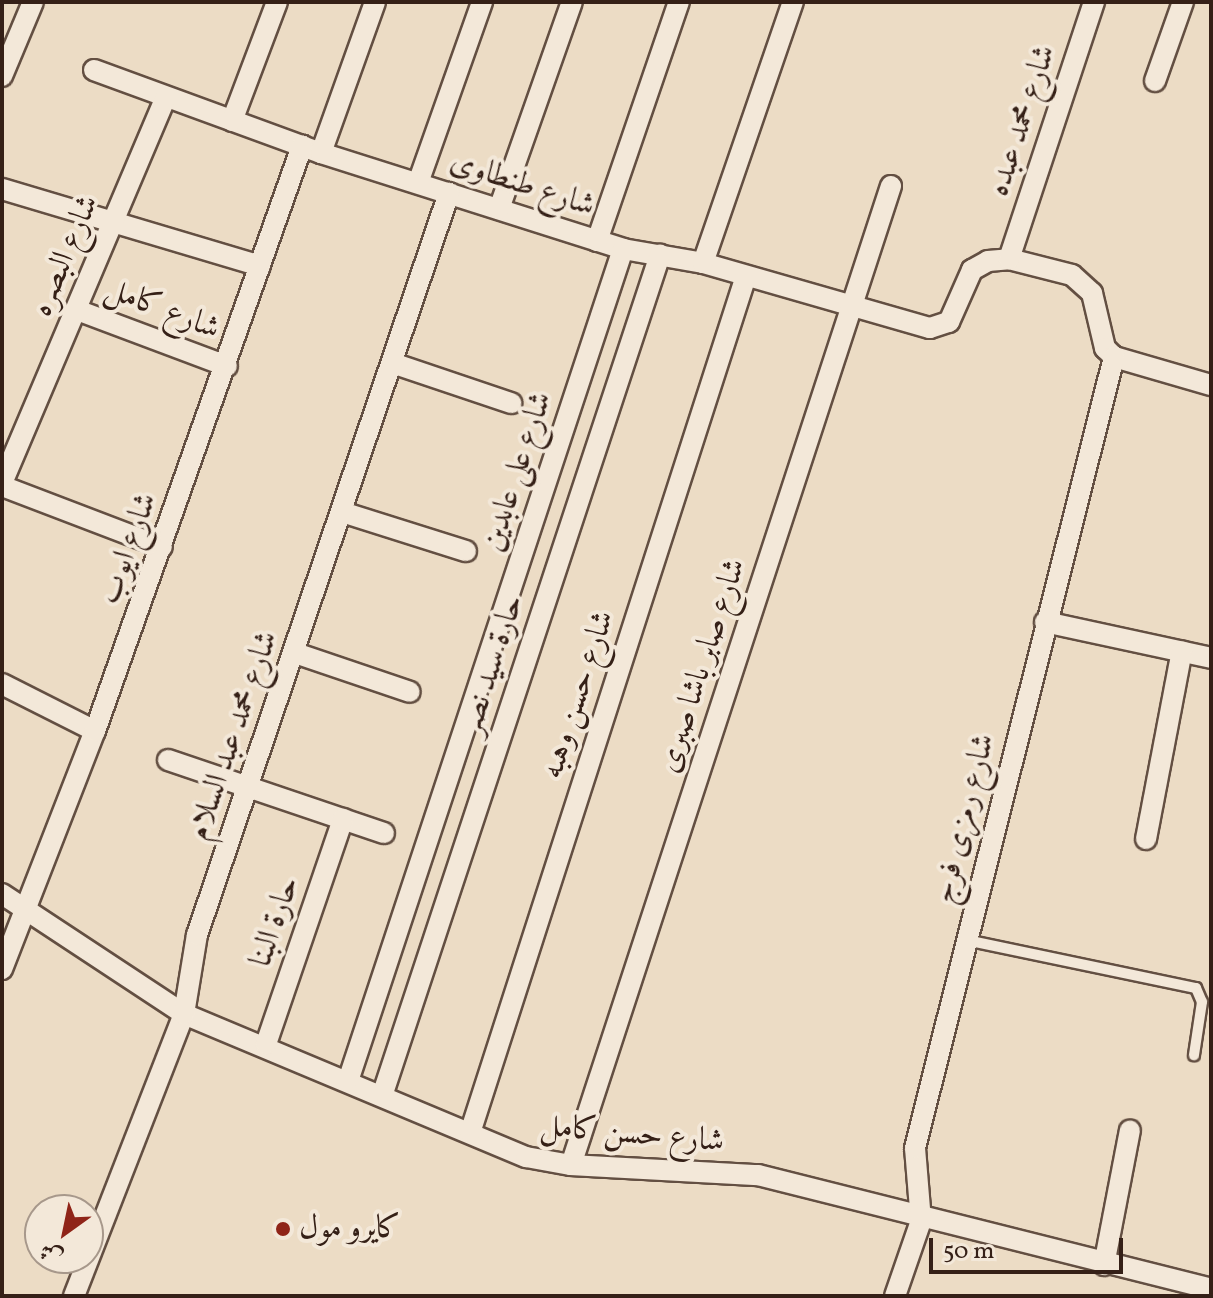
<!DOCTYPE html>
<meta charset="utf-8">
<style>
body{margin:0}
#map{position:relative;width:1213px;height:1298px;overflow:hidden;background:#ecdcc5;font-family:Vollkorn,Amiri,serif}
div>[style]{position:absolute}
.roads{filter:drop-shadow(2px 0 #634f42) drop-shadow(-2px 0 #634f42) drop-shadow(0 2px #634f42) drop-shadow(0 -2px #634f42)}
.lane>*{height:10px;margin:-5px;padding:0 5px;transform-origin:5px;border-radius:5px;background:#f3e8d9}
.street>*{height:20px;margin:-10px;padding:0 10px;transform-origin:10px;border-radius:10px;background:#f3e8d9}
.dots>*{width:22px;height:22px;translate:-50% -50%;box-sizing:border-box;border:4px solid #f3e8d9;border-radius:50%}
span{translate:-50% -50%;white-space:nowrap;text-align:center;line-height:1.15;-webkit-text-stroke:8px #f3e8d9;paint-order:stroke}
.street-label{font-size:32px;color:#352017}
.poi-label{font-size:32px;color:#352017}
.left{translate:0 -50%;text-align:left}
.frame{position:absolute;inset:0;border:4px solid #352017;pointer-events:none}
.north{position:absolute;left:24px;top:1194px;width:80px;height:80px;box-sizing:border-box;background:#f3e8d9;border:2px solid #a7988b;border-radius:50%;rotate:213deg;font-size:22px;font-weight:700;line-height:32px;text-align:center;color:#352017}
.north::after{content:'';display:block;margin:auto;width:28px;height:36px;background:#8f2418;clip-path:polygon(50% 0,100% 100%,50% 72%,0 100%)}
.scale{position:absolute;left:929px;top:1238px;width:194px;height:36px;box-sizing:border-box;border:4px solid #352017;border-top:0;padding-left:10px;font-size:24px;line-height:28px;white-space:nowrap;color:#352017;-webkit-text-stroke:6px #f3e8d9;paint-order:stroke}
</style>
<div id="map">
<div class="roads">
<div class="lane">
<div style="left:966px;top:940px;width:235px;rotate:11.8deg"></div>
<div style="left:1196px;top:988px;width:15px;rotate:67deg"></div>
<div style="left:1202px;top:1002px;width:54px;rotate:98.6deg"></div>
</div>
<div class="street">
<div style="left:94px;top:70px;width:242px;rotate:20.1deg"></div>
<div style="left:321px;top:153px;width:317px;rotate:17.6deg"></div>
<div style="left:623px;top:249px;width:81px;rotate:9.9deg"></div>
<div style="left:703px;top:263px;width:236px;rotate:16deg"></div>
<div style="left:930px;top:328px;width:20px;rotate:-18deg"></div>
<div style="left:949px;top:322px;width:57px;rotate:-66.1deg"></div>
<div style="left:972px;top:270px;width:18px;rotate:-29deg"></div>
<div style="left:988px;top:261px;width:21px;rotate:-5deg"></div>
<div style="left:1009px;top:259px;width:65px;rotate:14.3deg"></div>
<div style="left:1072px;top:275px;width:27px;rotate:42deg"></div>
<div style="left:1092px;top:293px;width:57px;rotate:76.7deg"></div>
<div style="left:1105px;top:348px;width:13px;rotate:45deg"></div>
<div style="left:1114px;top:357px;width:101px;rotate:16.1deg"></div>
<div style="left:2px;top:76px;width:80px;rotate:-67.3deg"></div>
<div style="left:1155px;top:81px;width:84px;rotate:-70.5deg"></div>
<div style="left:232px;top:121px;width:127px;rotate:-69.3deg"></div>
<div style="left:321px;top:153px;width:160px;rotate:-70.3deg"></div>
<div style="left:418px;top:183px;width:192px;rotate:-70.5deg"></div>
<div style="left:2px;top:189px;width:269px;rotate:16.6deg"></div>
<div style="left:499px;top:209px;width:219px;rotate:-70.6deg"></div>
<div style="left:597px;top:241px;width:253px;rotate:-71.1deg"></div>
<div style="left:1009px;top:259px;width:271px;rotate:-71.7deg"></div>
<div style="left:703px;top:263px;width:276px;rotate:-71deg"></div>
<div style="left:77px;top:310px;width:160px;rotate:20.5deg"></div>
<div style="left:392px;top:363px;width:126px;rotate:18.6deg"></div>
<div style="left:2px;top:483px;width:419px;rotate:-67deg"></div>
<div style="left:2px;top:486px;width:171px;rotate:20.9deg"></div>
<div style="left:342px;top:512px;width:130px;rotate:17.5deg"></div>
<div style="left:1045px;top:622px;width:170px;rotate:12.2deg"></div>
<div style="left:295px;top:653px;width:121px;rotate:18.7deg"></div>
<div style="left:2px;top:684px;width:104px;rotate:26.8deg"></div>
<div style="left:168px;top:760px;width:228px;rotate:18.7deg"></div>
<div style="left:1146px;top:839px;width:191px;rotate:-79.2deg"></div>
<div style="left:2px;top:894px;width:218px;rotate:33.4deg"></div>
<div style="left:184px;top:1014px;width:371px;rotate:22.7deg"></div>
<div style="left:526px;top:1157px;width:46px;rotate:10.1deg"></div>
<div style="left:571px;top:1165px;width:187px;rotate:3.1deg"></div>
<div style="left:758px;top:1175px;width:467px;rotate:14.1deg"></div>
<div style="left:2px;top:969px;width:256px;rotate:-68.7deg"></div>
<div style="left:95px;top:731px;width:621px;rotate:-70.51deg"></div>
<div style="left:266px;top:1044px;width:238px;rotate:-71.1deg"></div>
<div style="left:349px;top:1078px;width:873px;rotate:-71.71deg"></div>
<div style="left:383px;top:1093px;width:883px;rotate:-71.71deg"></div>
<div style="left:470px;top:1133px;width:900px;rotate:-72.15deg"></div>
<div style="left:571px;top:1165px;width:1030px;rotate:-71.9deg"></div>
<div style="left:1104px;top:1265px;width:137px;rotate:-79.1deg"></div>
<div style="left:74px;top:1296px;width:303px;rotate:-68.7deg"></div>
<div style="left:184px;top:1014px;width:80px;rotate:-80.7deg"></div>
<div style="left:197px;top:935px;width:784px;rotate:-71.24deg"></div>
<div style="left:895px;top:1296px;width:79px;rotate:-70.9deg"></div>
<div style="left:921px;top:1221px;width:73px;rotate:-94.7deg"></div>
<div style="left:915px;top:1148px;width:816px;rotate:-75.88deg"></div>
</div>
</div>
<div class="dots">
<div style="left:283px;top:1229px;background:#8f2418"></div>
</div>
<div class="street-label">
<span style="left:1023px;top:121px;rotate:-72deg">شارع محمد عبده</span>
<span style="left:522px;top:185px;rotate:18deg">شارع طنطاوى</span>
<span style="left:66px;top:256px;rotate:-67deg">شارع البصره</span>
<span style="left:162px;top:310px;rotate:21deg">شارع كامل</span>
<span style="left:518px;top:472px;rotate:-72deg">شارع على عابدين</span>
<span style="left:129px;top:549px;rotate:-70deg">شارع ايوب</span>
<span style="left:493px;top:665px;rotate:-72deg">حارة سيد نصر</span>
<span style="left:703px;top:666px;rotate:-72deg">شارع صابر باشا صبرى</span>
<span style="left:579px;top:695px;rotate:-72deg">شارع حسن وهبه</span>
<span style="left:234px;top:736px;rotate:-71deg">شارع محمد عبد السلام</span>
<span style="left:965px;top:819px;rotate:-76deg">شارع رمزى فرج</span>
<span style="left:276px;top:922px;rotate:-71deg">حارة البنا</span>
<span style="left:632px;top:1135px;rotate:5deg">شارع حسن كامل</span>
</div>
<div class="poi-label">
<span class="left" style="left:299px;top:1229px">كايرو مول</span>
</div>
<div class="frame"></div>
<div class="north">ش</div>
<div class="scale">50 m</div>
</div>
